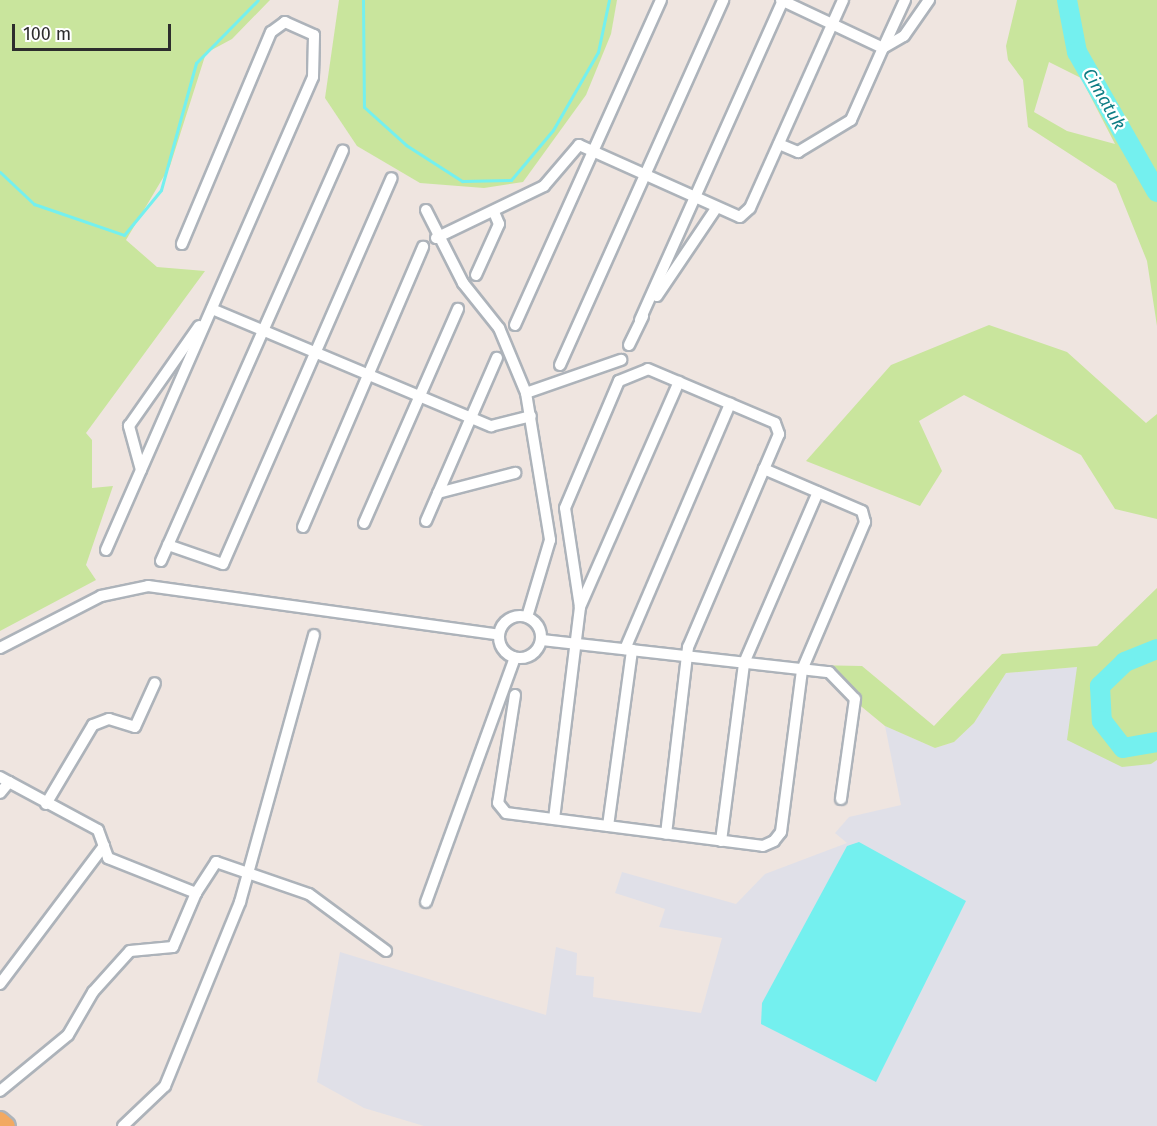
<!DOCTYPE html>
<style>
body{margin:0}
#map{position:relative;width:1157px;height:1126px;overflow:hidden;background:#efe5e0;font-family:"Fira Sans",sans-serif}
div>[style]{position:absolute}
.industrial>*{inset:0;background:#e0e0e8}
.green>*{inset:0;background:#c9e59d}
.water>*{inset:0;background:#74f0ef}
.stream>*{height:3px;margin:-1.5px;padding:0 1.5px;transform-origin:1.5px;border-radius:1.5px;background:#74f0ef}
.river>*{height:20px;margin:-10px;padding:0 10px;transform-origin:10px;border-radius:10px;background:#74f0ef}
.roads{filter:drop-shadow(2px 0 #adb3ba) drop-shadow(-2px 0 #adb3ba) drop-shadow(0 2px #adb3ba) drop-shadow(0 -2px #adb3ba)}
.minor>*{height:10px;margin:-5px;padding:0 5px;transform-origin:5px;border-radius:5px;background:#fff}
.minor>.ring{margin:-5px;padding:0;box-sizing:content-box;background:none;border:10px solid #fff;border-radius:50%}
.primary>*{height:16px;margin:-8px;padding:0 8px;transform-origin:8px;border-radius:8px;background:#f2a962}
span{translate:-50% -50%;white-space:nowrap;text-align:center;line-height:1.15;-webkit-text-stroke:4.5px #fff;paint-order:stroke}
.water-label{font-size:18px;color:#0e7d85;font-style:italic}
.scale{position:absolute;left:12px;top:24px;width:159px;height:27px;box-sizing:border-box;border:3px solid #2d2d2d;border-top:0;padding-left:8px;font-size:18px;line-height:21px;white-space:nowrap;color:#2d2d2d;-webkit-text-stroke:4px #fff;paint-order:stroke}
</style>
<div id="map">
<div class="industrial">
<div style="clip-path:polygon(1077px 667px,1151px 764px,1157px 760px,1157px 1126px,424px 1126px,364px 1108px,317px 1082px,340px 952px,546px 1015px,556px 947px,577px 953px,576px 975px,594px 977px,593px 997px,701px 1013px,722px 938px,659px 927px,665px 909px,615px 893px,622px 872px,736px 904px,765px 874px,847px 843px,835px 833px,849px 817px,901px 805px,885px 726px,935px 748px,954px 742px,974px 723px,1006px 673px)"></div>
</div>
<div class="green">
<div style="clip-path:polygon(0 0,270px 0,232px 39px,206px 53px,170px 166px,126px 240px,157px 267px,205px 271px,86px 433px,92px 440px,92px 488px,113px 486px,86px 565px,96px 580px,0 631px)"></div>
<div style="clip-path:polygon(339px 0,617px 0,611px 34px,586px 95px,523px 182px,484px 188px,420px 183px,357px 146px,325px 98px)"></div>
<div style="clip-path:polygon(evenodd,1017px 0,1157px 0,1157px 326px,1147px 261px,1116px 184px,1028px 127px,1023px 80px,1008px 60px,1006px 46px,1017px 0,1049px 62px,1081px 78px,1115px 144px,1067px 131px,1034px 112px,1049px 62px)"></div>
<div style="clip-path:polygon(989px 325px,1067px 352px,1146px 423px,1157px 414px,1157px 519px,1115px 509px,1081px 455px,964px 395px,919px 421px,942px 471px,920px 506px,806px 461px,891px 365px)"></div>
<div style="clip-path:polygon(1157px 588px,1157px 760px,1151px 764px,1122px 767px,1067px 740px,1077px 667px,1006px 673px,974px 723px,954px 742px,935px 748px,885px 726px,811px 665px,862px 666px,934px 726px,1002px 654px,1097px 646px)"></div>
</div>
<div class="water">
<div style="clip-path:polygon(859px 842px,966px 901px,876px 1082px,761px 1024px,762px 1003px,847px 846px)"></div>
</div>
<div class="stream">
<div style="left:363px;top:0;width:107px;rotate:89.5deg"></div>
<div style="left:364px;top:107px;width:57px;rotate:42.1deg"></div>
<div style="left:406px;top:145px;width:67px;rotate:32.7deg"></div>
<div style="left:462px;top:181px;width:49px;rotate:-1.2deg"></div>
<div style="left:511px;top:180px;width:65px;rotate:-50deg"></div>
<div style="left:553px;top:130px;width:90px;rotate:-60deg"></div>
<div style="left:598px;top:52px;width:53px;rotate:-78.1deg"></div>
<div style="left:0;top:172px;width:47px;rotate:43.3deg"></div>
<div style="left:34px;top:204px;width:95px;rotate:19deg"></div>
<div style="left:124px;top:235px;width:58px;rotate:-50.6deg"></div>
<div style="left:161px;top:190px;width:132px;rotate:-74.6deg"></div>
<div style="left:196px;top:63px;width:88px;rotate:-45.5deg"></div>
</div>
<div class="river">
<div style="left:1067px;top:0;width:53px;rotate:79.1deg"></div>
<div style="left:1077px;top:52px;width:161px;rotate:60.3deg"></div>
<div style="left:1157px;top:649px;width:35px;rotate:158deg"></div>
<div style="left:1125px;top:662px;width:35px;rotate:136deg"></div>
<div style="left:1100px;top:686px;width:35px;rotate:87deg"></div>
<div style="left:1102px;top:721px;width:34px;rotate:52deg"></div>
<div style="left:1123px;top:748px;width:35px;rotate:-10deg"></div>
</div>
<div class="roads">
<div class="minor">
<div style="left:781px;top:0;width:113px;rotate:25.2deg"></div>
<div style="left:883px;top:48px;width:53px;rotate:-65.4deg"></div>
<div style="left:779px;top:144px;width:21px;rotate:23deg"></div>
<div style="left:798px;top:152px;width:62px;rotate:-31.1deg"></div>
<div style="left:851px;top:120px;width:79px;rotate:-66deg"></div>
<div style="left:883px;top:48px;width:24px;rotate:-30deg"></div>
<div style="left:904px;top:36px;width:44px;rotate:-55.2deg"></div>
<div style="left:426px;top:210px;width:82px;rotate:63.1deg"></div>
<div style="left:463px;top:283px;width:58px;rotate:51.3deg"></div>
<div style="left:499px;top:328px;width:70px;rotate:67.4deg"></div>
<div style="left:526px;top:393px;width:149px;rotate:80.7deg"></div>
<div style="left:550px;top:540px;width:80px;rotate:106.6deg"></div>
<div style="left:436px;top:238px;width:120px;rotate:-25.7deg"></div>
<div style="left:544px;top:186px;width:54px;rotate:-49.5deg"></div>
<div style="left:579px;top:145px;width:176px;rotate:24.1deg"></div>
<div style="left:740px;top:217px;width:13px;rotate:-42deg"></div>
<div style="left:750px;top:208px;width:228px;rotate:-65.9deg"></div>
<div style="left:476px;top:275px;width:56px;rotate:-65.7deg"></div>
<div style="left:499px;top:224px;width:13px;rotate:-113deg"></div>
<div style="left:657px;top:296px;width:107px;rotate:-56deg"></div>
<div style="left:212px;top:309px;width:303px;rotate:22.8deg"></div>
<div style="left:491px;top:426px;width:41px;rotate:-14deg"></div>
<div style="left:640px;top:320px;width:350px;rotate:-65.9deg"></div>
<div style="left:515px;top:325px;width:356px;rotate:-65.8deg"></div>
<div style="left:629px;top:345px;width:32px;rotate:-64deg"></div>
<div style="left:560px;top:365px;width:400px;rotate:-65.9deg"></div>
<div style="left:526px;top:393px;width:101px;rotate:-19.2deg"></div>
<div style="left:141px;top:470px;width:46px;rotate:-105.3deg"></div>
<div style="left:129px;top:426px;width:122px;rotate:-55deg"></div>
<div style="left:438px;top:493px;width:80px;rotate:-14.6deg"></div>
<div style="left:426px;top:521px;width:178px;rotate:-66.5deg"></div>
<div style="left:364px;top:523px;width:234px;rotate:-66.3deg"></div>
<div style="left:303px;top:527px;width:305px;rotate:-66.8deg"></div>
<div style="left:168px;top:545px;width:58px;rotate:19.1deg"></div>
<div style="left:223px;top:564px;width:421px;rotate:-66.4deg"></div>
<div style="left:106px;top:550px;width:516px;rotate:-66.36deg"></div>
<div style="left:313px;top:77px;width:42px;rotate:-88.6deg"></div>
<div style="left:314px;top:35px;width:32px;rotate:-156deg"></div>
<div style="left:285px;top:22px;width:17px;rotate:144deg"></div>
<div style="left:271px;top:32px;width:230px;rotate:112.8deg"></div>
<div style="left:161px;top:561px;width:449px;rotate:-66.1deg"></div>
<div style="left:580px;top:607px;width:100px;rotate:-98.6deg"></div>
<div style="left:565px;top:508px;width:138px;rotate:-67deg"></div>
<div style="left:619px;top:381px;width:31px;rotate:-22deg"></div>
<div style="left:648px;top:369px;width:138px;rotate:23deg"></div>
<div style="left:775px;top:423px;width:12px;rotate:70deg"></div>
<div style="left:779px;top:434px;width:232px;rotate:113.1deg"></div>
<div style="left:688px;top:647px;width:188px;rotate:96.7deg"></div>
<div class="ring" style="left:499px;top:616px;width:32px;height:32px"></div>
<div style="left:542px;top:640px;width:289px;rotate:6.4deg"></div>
<div style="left:829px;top:672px;width:37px;rotate:46deg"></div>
<div style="left:855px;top:699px;width:101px;rotate:98deg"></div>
<div style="left:0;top:648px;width:114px;rotate:-27.2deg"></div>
<div style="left:101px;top:596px;width:48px;rotate:-12deg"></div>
<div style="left:148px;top:586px;width:354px;rotate:7.9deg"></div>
<div style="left:625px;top:649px;width:267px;rotate:-66.8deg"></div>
<div style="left:515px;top:695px;width:109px;rotate:98.9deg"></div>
<div style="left:498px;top:803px;width:13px;rotate:51deg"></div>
<div style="left:506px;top:813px;width:259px;rotate:7.3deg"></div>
<div style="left:763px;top:846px;width:12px;rotate:-24deg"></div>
<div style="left:774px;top:841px;width:11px;rotate:-52deg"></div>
<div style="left:781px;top:832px;width:163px;rotate:-82.6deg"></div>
<div style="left:802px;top:670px;width:161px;rotate:-66.9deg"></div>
<div style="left:865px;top:522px;width:11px;rotate:-105deg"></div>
<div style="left:862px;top:511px;width:107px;rotate:-156.8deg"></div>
<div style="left:0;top:777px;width:10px;rotate:29deg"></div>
<div style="left:9px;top:782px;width:14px;rotate:129deg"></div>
<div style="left:9px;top:782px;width:101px;rotate:28.3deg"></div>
<div style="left:98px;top:830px;width:30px;rotate:70deg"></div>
<div style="left:108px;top:858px;width:95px;rotate:21.7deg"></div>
<div style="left:46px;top:804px;width:92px;rotate:-59.3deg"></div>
<div style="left:93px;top:725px;width:17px;rotate:-21deg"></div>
<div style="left:109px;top:719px;width:27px;rotate:17deg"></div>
<div style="left:135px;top:727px;width:48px;rotate:-65.6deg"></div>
<div style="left:554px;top:819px;width:214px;rotate:-83deg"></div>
<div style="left:580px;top:607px;width:246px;rotate:-66.3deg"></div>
<div style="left:608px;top:826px;width:178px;rotate:-82.2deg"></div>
<div style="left:721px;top:841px;width:179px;rotate:-82.6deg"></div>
<div style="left:744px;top:663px;width:186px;rotate:-66.6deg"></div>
<div style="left:426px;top:902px;width:260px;rotate:-70deg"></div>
<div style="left:0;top:984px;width:173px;rotate:-53deg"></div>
<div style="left:0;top:1091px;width:88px;rotate:-39.5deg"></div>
<div style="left:68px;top:1035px;width:50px;rotate:-59.8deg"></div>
<div style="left:93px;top:992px;width:55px;rotate:-47.9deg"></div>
<div style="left:130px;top:951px;width:43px;rotate:-5.3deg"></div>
<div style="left:173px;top:947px;width:59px;rotate:-66.9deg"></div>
<div style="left:196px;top:893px;width:37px;rotate:-57deg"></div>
<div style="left:216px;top:862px;width:98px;rotate:19deg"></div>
<div style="left:309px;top:894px;width:96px;rotate:36.5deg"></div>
<div style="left:123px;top:1126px;width:58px;rotate:-43.6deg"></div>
<div style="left:165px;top:1086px;width:199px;rotate:-67.8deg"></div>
<div style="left:240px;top:902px;width:277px;rotate:-74.5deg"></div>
</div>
<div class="primary">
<div style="left:0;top:1120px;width:9px;rotate:41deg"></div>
</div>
</div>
<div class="water-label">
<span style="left:1104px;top:99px;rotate:60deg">Cimatuk</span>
</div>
<div class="scale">100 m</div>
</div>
